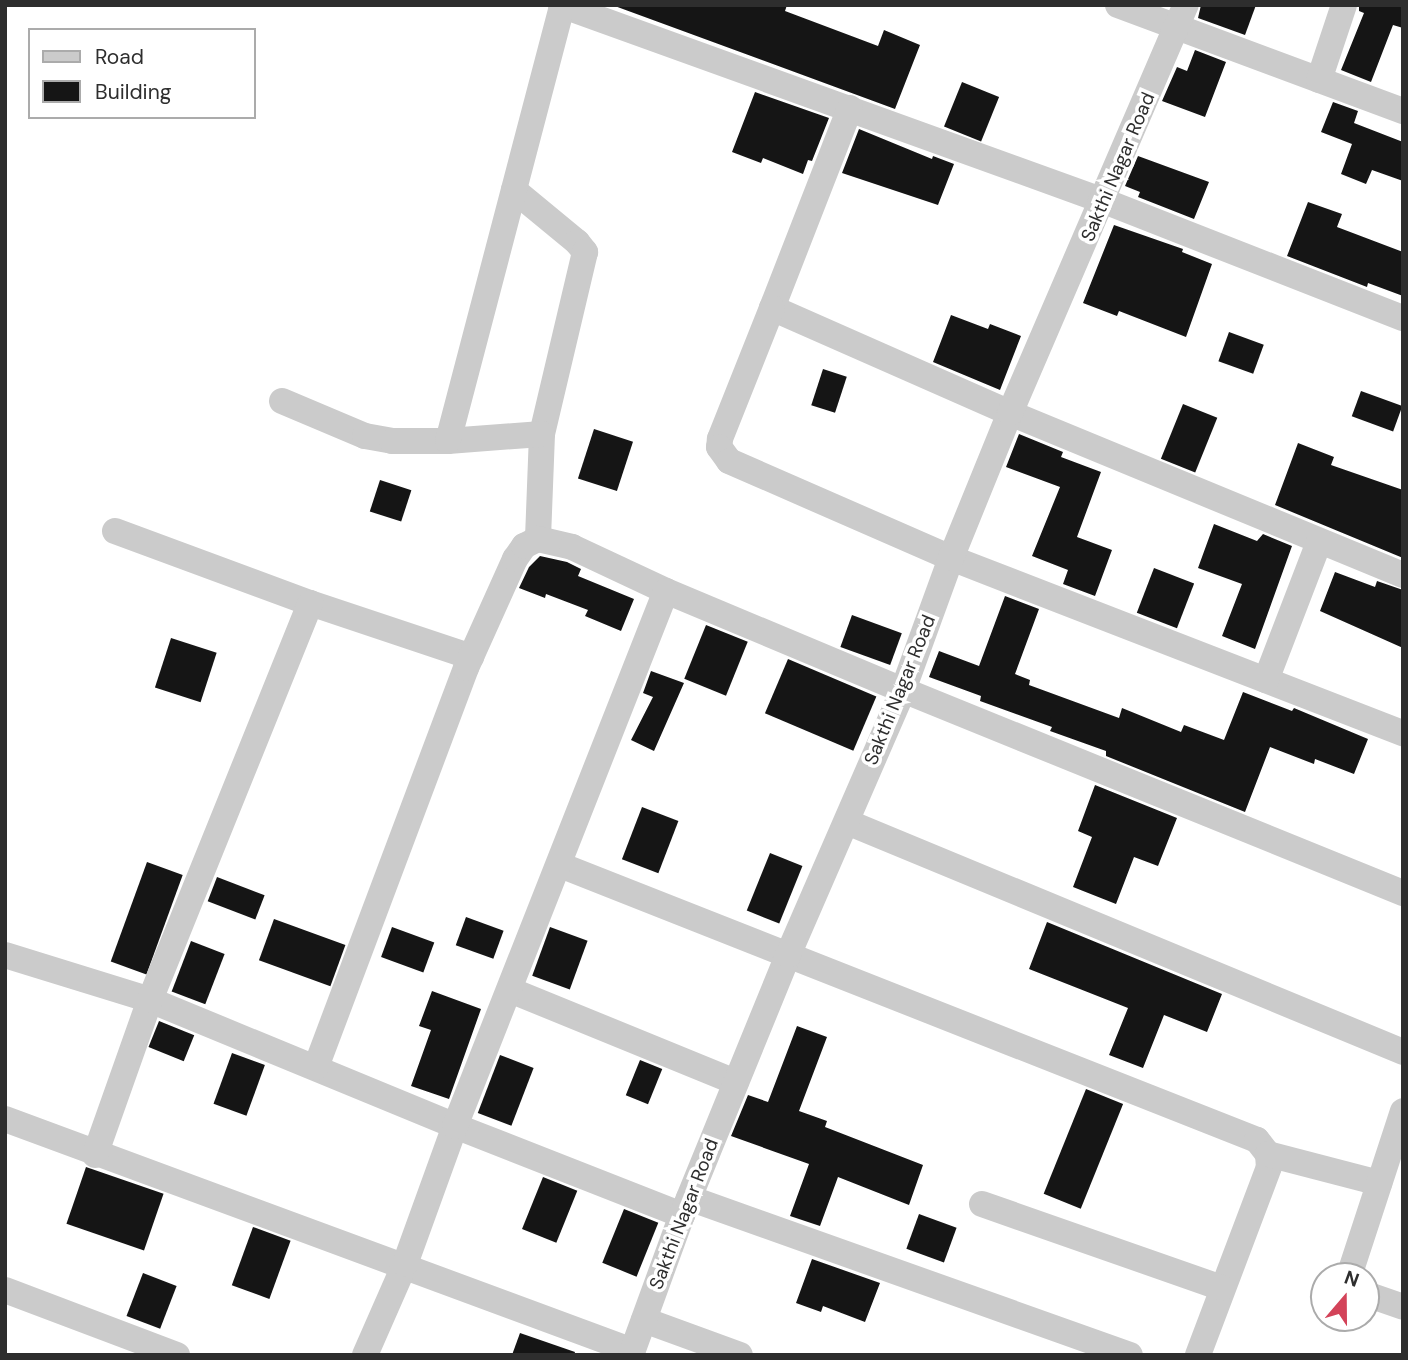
<!DOCTYPE html>
<style>
body{margin:0}
#map{position:relative;width:1408px;height:1360px;overflow:hidden;background:#fff;font-family:"DM Sans",sans-serif}
div>[style]{position:absolute}
.building>*{inset:0;background:#151515;transform-origin:0 0}
.minor>*{height:26px;margin:-13px;padding:0 13px;transform-origin:13px;border-radius:13px;background:#cbcbcb}
span{translate:-50% -50%;white-space:nowrap;text-align:center;line-height:1.15;-webkit-text-stroke:7px #fff;paint-order:stroke}
.street-label{font-size:19px;color:#2e2e2e}
.frame{position:absolute;inset:0;border:7px solid #2e2e2e;pointer-events:none}
.legend{position:absolute;left:28px;top:28px;width:228px;height:91px;box-sizing:border-box;background:#fff;border:2px solid #ababab;margin:0;padding:9px 12px;list-style:none;font-size:21px;color:#2e2e2e}
.legend li{display:flex;align-items:center;gap:14px;height:35px}
.legend b{width:35px;border:2px solid #ababab}
.north{position:absolute;left:1310px;top:1262px;width:70px;height:70px;box-sizing:border-box;background:#fff;border:2px solid #ababab;border-radius:50%;rotate:20deg;font-size:19px;font-weight:700;line-height:28px;text-align:center;color:#2e2e2e}
.north::after{content:'';display:block;margin:auto;width:24px;height:32px;background:#d34359;clip-path:polygon(50% 0,100% 100%,50% 72%,0 100%)}
</style>
<div id="map">
<div class="building">
<div style="clip-path:polygon(612px 5px,787px 5px,785px 11px,878px 46px,884px 30px,920px 45px,895px 109px)"></div>
<div style="clip-path:polygon(1201px 5px,1256px 5px,1245px 35px,1198px 18px)"></div>
<div style="clip-path:polygon(1359px 5px,1403px 5px,1403px 28px,1393px 25px,1371px 82px,1341px 70px,1364px 13px,1359px 11px)"></div>
<div style="clip-path:polygon(1195px 50px,1226px 62px,1205px 117px,1162px 101px,1177px 67px,1187px 71px)"></div>
<div style="left:962px;top:82px;width:40px;height:48px;rotate:22deg"></div>
<div style="clip-path:polygon(755px 92px,829px 118px,812px 161px,808px 160px,803px 174px,763px 158px,761px 163px,732px 152px)"></div>
<div style="clip-path:polygon(1333px 102px,1358px 111px,1354px 123px,1403px 142px,1403px 181px,1372px 170px,1366px 184px,1341px 174px,1352px 144px,1321px 132px)"></div>
<div style="clip-path:polygon(859px 129px,932px 159px,933px 156px,954px 164px,938px 205px,842px 173px)"></div>
<div style="clip-path:polygon(1138px 156px,1209px 182px,1194px 219px,1138px 197px,1140px 192px,1125px 186px)"></div>
<div style="clip-path:polygon(1308px 202px,1342px 214px,1337px 227px,1403px 252px,1403px 296px,1368px 283px,1367px 287px,1287px 256px)"></div>
<div style="clip-path:polygon(1114px 225px,1183px 249px,1182px 252px,1212px 264px,1186px 337px,1119px 311px,1117px 316px,1083px 303px)"></div>
<div style="clip-path:polygon(951px 315px,988px 329px,990px 324px,1021px 336px,1000px 390px,933px 362px)"></div>
<div style="left:1229px;top:332px;width:37px;height:31px;rotate:20deg"></div>
<div style="left:823px;top:369px;width:25px;height:38px;rotate:18deg"></div>
<div style="left:1361px;top:391px;width:44px;height:27px;rotate:20deg"></div>
<div style="left:1183px;top:404px;width:37px;height:59px;rotate:22deg"></div>
<div style="left:594px;top:429px;width:41px;height:52px;rotate:18deg"></div>
<div style="clip-path:polygon(1019px 434px,1063px 452px,1061px 457px,1101px 472px,1077px 537px,1112px 550px,1095px 596px,1063px 584px,1068px 570px,1032px 556px,1060px 487px,1006px 467px)"></div>
<div style="clip-path:polygon(1298px 443px,1334px 457px,1331px 465px,1403px 490px,1403px 558px,1275px 505px)"></div>
<div style="left:380px;top:480px;width:33px;height:33px;rotate:18deg"></div>
<div style="clip-path:polygon(1214px 524px,1257px 541px,1263px 534px,1292px 546px,1255px 649px,1222px 636px,1242px 584px,1198px 568px)"></div>
<div style="clip-path:polygon(540px 556px,567px 562px,581px 569px,578px 576px,634px 599px,621px 631px,585px 616px,588px 610px,546px 594px,545px 598px,519px 588px,529px 567px)"></div>
<div style="left:1154px;top:568px;width:43px;height:48px;rotate:21deg"></div>
<div style="clip-path:polygon(1335px 572px,1375px 587px,1377px 581px,1403px 590px,1403px 648px,1320px 611px)"></div>
<div style="clip-path:polygon(1005px 596px,1039px 609px,1015px 674px,1030px 680px,1029px 685px,1119px 718px,1122px 708px,1181px 732px,1184px 725px,1224px 740px,1243px 692px,1292px 711px,1294px 708px,1368px 739px,1354px 774px,1315px 759px,1314px 764px,1270px 747px,1245px 812px,1106px 756px,1106px 751px,1050px 731px,1052px 727px,980px 701px,981px 696px,929px 677px,939px 651px,979px 666px)"></div>
<div style="left:852px;top:615px;width:53px;height:34px;rotate:20deg"></div>
<div style="left:706px;top:625px;width:45px;height:58px;rotate:22deg"></div>
<div style="left:171px;top:638px;width:48px;height:52px;rotate:18deg"></div>
<div style="left:788px;top:659px;width:96px;height:59px;rotate:23deg"></div>
<div style="clip-path:polygon(651px 671px,684px 683px,654px 751px,631px 740px,653px 697px,643px 693px)"></div>
<div style="clip-path:polygon(1095px 785px,1177px 818px,1158px 866px,1134px 857px,1116px 904px,1073px 887px,1092px 837px,1078px 831px)"></div>
<div style="left:642px;top:807px;width:39px;height:56px;rotate:21deg"></div>
<div style="left:770px;top:853px;width:35px;height:62px;rotate:22deg"></div>
<div style="left:147px;top:862px;width:38px;height:106px;rotate:20deg"></div>
<div style="left:217px;top:877px;width:51px;height:26px;rotate:21deg"></div>
<div style="left:466px;top:917px;width:40px;height:30px;rotate:20deg"></div>
<div style="left:274px;top:919px;width:76px;height:44px;rotate:20deg"></div>
<div style="clip-path:polygon(1047px 922px,1222px 994px,1207px 1032px,1164px 1015px,1143px 1068px,1109px 1055px,1128px 1008px,1029px 969px)"></div>
<div style="left:392px;top:927px;width:45px;height:32px;rotate:20deg"></div>
<div style="left:550px;top:927px;width:40px;height:52px;rotate:20deg"></div>
<div style="left:191px;top:941px;width:36px;height:54px;rotate:21deg"></div>
<div style="clip-path:polygon(432px 991px,481px 1009px,449px 1099px,411px 1086px,431px 1030px,419px 1026px)"></div>
<div style="left:159px;top:1021px;width:38px;height:28px;rotate:22deg"></div>
<div style="clip-path:polygon(797px 1026px,827px 1037px,799px 1111px,827px 1121px,825px 1127px,923px 1165px,909px 1205px,838px 1177px,820px 1226px,790px 1216px,809px 1164px,731px 1136px,748px 1095px,768px 1102px)"></div>
<div style="left:232px;top:1053px;width:35px;height:54px;rotate:20deg"></div>
<div style="left:500px;top:1055px;width:36px;height:62px;rotate:21deg"></div>
<div style="left:640px;top:1060px;width:24px;height:38px;rotate:22deg"></div>
<div style="left:1086px;top:1089px;width:40px;height:113px;rotate:22deg"></div>
<div style="left:86px;top:1167px;width:82px;height:60px;rotate:19deg"></div>
<div style="left:543px;top:1177px;width:37px;height:56px;rotate:22deg"></div>
<div style="left:624px;top:1209px;width:37px;height:58px;rotate:22deg"></div>
<div style="left:919px;top:1214px;width:40px;height:37px;rotate:20deg"></div>
<div style="left:253px;top:1227px;width:40px;height:62px;rotate:20deg"></div>
<div style="clip-path:polygon(812px 1259px,880px 1283px,865px 1322px,823px 1306px,821px 1312px,796px 1303px)"></div>
<div style="left:143px;top:1273px;width:36px;height:46px;rotate:21deg"></div>
<div style="clip-path:polygon(520px 1333px,575px 1352px,574px 1355px,512px 1355px)"></div>
</div>
<div class="minor">
<div style="left:561px;top:5px;width:577px;rotate:19.85deg"></div>
<div style="left:1104px;top:201px;width:321px;rotate:21.4deg"></div>
<div style="left:1118px;top:5px;width:304px;rotate:20.4deg"></div>
<div style="left:1319px;top:80px;width:79px;rotate:-71.6deg"></div>
<div style="left:850px;top:108px;width:215px;rotate:111.3deg"></div>
<div style="left:772px;top:308px;width:260px;rotate:23.8deg"></div>
<div style="left:1010px;top:413px;width:425px;rotate:22.4deg"></div>
<div style="left:514px;top:190px;width:82px;rotate:39.5deg"></div>
<div style="left:577px;top:242px;width:13px;rotate:51deg"></div>
<div style="left:585px;top:252px;width:187px;rotate:103.3deg"></div>
<div style="left:542px;top:434px;width:105px;rotate:92.2deg"></div>
<div style="left:772px;top:308px;width:141px;rotate:111.7deg"></div>
<div style="left:720px;top:439px;width:8px;rotate:97deg"></div>
<div style="left:719px;top:447px;width:17px;rotate:54deg"></div>
<div style="left:729px;top:461px;width:242px;rotate:23.6deg"></div>
<div style="left:951px;top:558px;width:485px;rotate:21.2deg"></div>
<div style="left:282px;top:401px;width:90px;rotate:22.9deg"></div>
<div style="left:365px;top:436px;width:27px;rotate:10deg"></div>
<div style="left:392px;top:441px;width:56px"></div>
<div style="left:448px;top:441px;width:94px;rotate:-4.3deg"></div>
<div style="left:448px;top:441px;width:450px;rotate:-75.3deg"></div>
<div style="left:115px;top:531px;width:208px;rotate:20.3deg"></div>
<div style="left:310px;top:603px;width:170px;rotate:18.5deg"></div>
<div style="left:1266px;top:680px;width:148px;rotate:-69deg"></div>
<div style="left:847px;top:822px;width:602px;rotate:22.47deg"></div>
<div style="left:560px;top:865px;width:749px;rotate:21.53deg"></div>
<div style="left:1257px;top:1140px;width:18px;rotate:52deg"></div>
<div style="left:1268px;top:1154px;width:13px;rotate:86deg"></div>
<div style="left:1269px;top:1167px;width:201px;rotate:110.7deg"></div>
<div style="left:5px;top:955px;width:152px;rotate:17.2deg"></div>
<div style="left:150px;top:1000px;width:330px;rotate:22.4deg"></div>
<div style="left:455px;top:1126px;width:244px;rotate:21.4deg"></div>
<div style="left:510px;top:990px;width:244px;rotate:22.2deg"></div>
<div style="left:316px;top:1067px;width:426px;rotate:-69.4deg"></div>
<div style="left:466px;top:668px;width:120px;rotate:-65.8deg"></div>
<div style="left:515px;top:559px;width:16px;rotate:-55deg"></div>
<div style="left:524px;top:546px;width:16px;rotate:-27deg"></div>
<div style="left:538px;top:539px;width:35px;rotate:13deg"></div>
<div style="left:572px;top:547px;width:104px;rotate:25.1deg"></div>
<div style="left:666px;top:591px;width:257px;rotate:22.7deg"></div>
<div style="left:903px;top:690px;width:540px;rotate:22.1deg"></div>
<div style="left:5px;top:1119px;width:669px;rotate:20.28deg"></div>
<div style="left:1268px;top:1154px;width:115px;rotate:14.6deg"></div>
<div style="left:95px;top:1155px;width:164px;rotate:-70.5deg"></div>
<div style="left:150px;top:1000px;width:428px;rotate:-68deg"></div>
<div style="left:689px;top:1198px;width:468px;rotate:19.6deg"></div>
<div style="left:982px;top:1204px;width:254px;rotate:19.3deg"></div>
<div style="left:1352px;top:1276px;width:6px;rotate:-99deg"></div>
<div style="left:1351px;top:1270px;width:167px;rotate:-71.9deg"></div>
<div style="left:5px;top:1290px;width:184px;rotate:20.7deg"></div>
<div style="left:1366px;top:1294px;width:39px;rotate:19deg"></div>
<div style="left:644px;top:1320px;width:102px;rotate:20deg"></div>
<div style="left:365px;top:1355px;width:99px;rotate:-66.3deg"></div>
<div style="left:405px;top:1264px;width:147px;rotate:-70.1deg"></div>
<div style="left:455px;top:1126px;width:575px;rotate:-68.48deg"></div>
<div style="left:631px;top:1355px;width:149px;rotate:-70deg"></div>
<div style="left:682px;top:1215px;width:281px;rotate:-67.8deg"></div>
<div style="left:788px;top:955px;width:289px;rotate:-66.5deg"></div>
<div style="left:903px;top:690px;width:140px;rotate:-70deg"></div>
<div style="left:951px;top:558px;width:157px;rotate:-67.9deg"></div>
<div style="left:1010px;top:413px;width:444px;rotate:-66.7deg"></div>
</div>
<div class="street-label">
<span style="left:1118px;top:167px;rotate:-67deg">Sakthi Nagar Road</span>
<span style="left:900px;top:690px;rotate:-68deg">Sakthi Nagar Road</span>
<span style="left:684px;top:1214px;rotate:-69deg">Sakthi Nagar Road</span>
</div>
<div class="frame"></div>
<ul class="legend">
<li><b style="height:9px;background:#cbcbcb"></b>Road</li>
<li><b style="height:19px;background:#151515"></b>Building</li>
</ul>
<div class="north">N</div>
</div>
